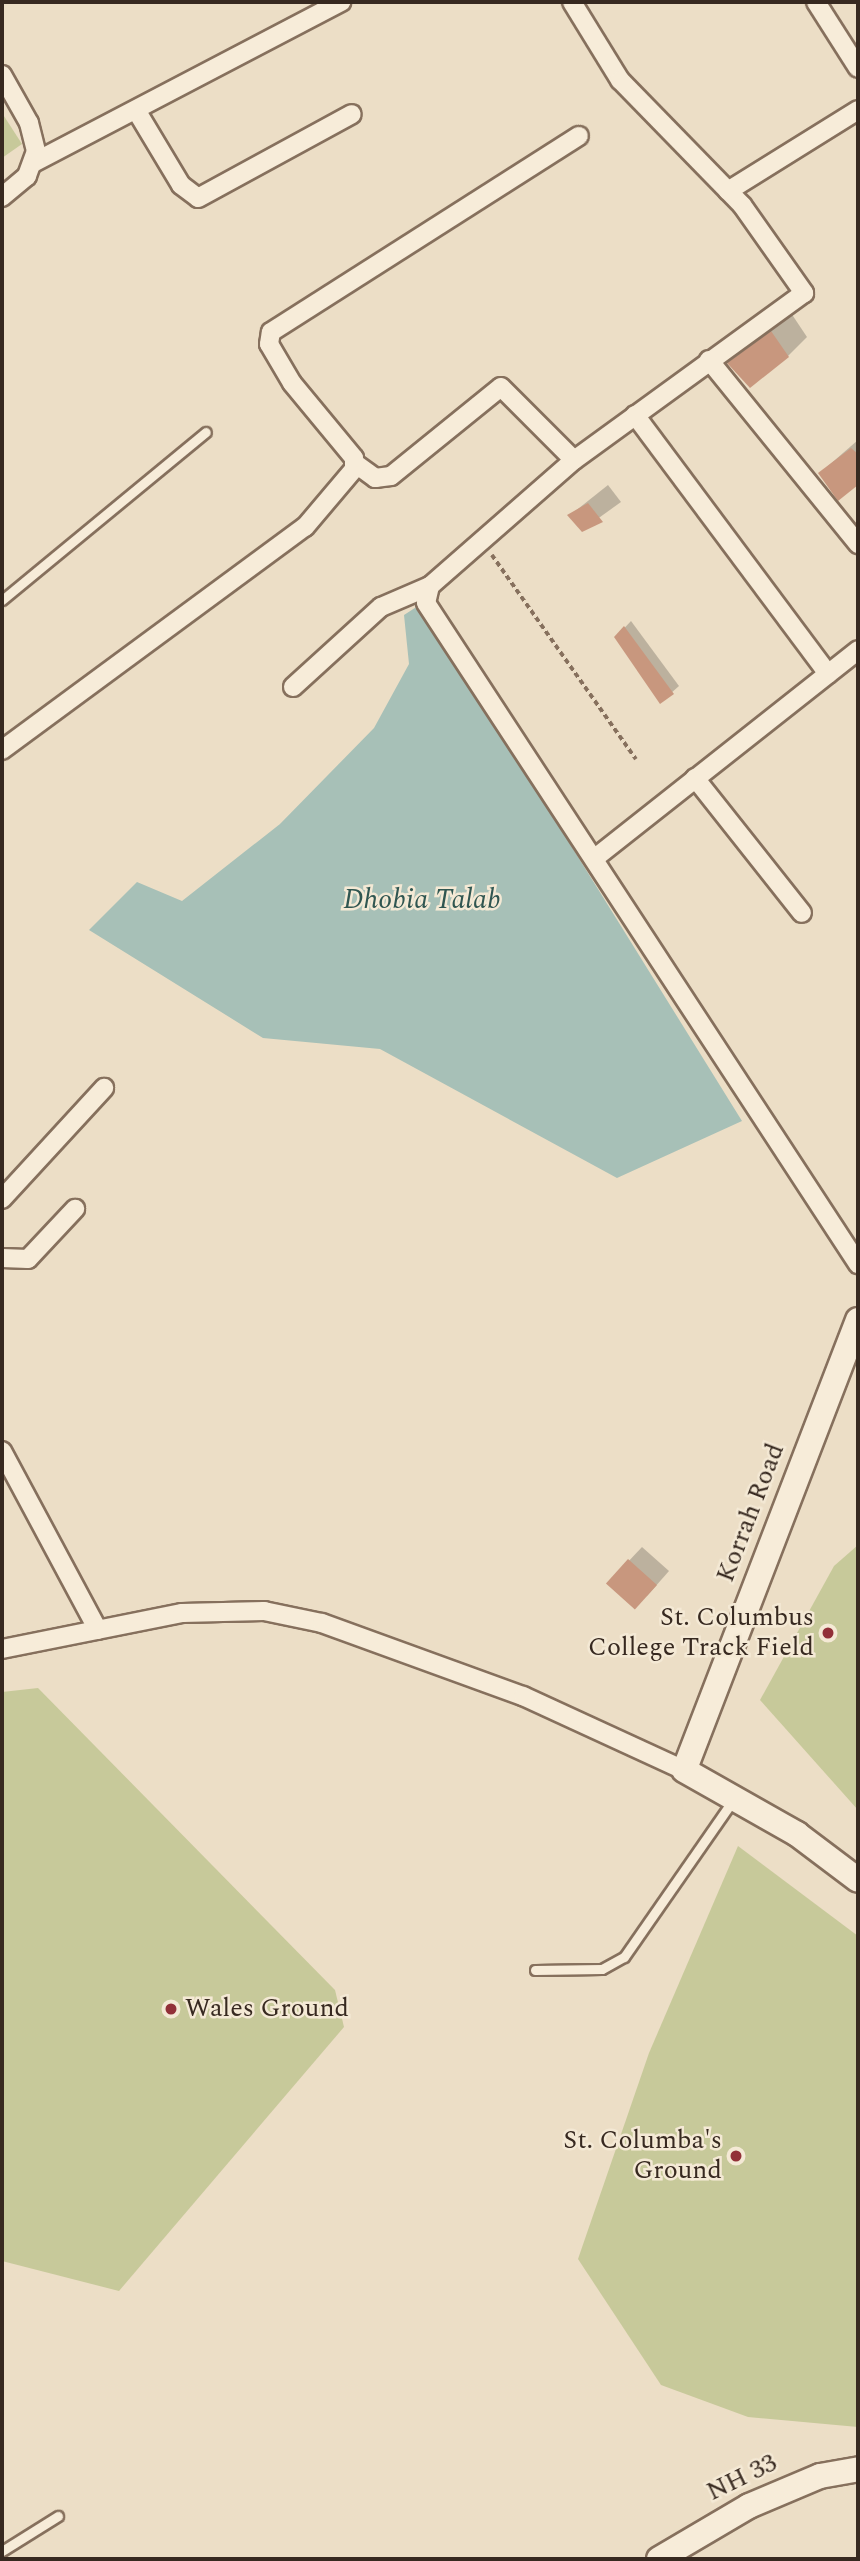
<!DOCTYPE html>
<style>
body{margin:0}
#map{position:relative;width:860px;height:2561px;overflow:hidden;background:#ecdec6;font-family:Spectral,serif}
div>[style]{position:absolute}
.green>*{inset:0;background:#c7c99a}
.water>*{inset:0;background:#a7c0b7}
.shadow>*{inset:0;background:#0003}
.building>*{inset:0;background:#c8977e;transform-origin:0 0}
.path>*{height:3.5px;margin-top:-1.75px;transform-origin:0;background:repeating-linear-gradient(90deg,#86705d 0 5px,transparent 0 8.5px)}
.roads{filter:drop-shadow(2px 0 #86705d) drop-shadow(-2px 0 #86705d) drop-shadow(0 2px #86705d) drop-shadow(0 -2px #86705d)}
.lane>*{height:9px;margin:-4.5px;padding:0 4.5px;transform-origin:4.5px;border-radius:4.5px;background:#f7ecd9}
.street>*{height:18px;margin:-9px;padding:0 9px;transform-origin:9px;border-radius:9px;background:#f7ecd9}
.secondary>*{height:24px;margin:-12px;padding:0 12px;transform-origin:12px;border-radius:12px;background:#f7ecd9}
.dots>*{width:19px;height:19px;translate:-50% -50%;box-sizing:border-box;border:4px solid #f4e9d5;border-radius:50%}
span{translate:-50% -50%;white-space:nowrap;text-align:center;line-height:1.15;-webkit-text-stroke:5px #f4e9d5;paint-order:stroke}
.street-label{font-size:26px;color:#372920}
.poi-label{font-size:26px;color:#372920}
.right{translate:-100% -50%;text-align:right}
.left{translate:0 -50%;text-align:left}
.water-label{font-size:28px;color:#305651;font-style:italic}
.frame{position:absolute;inset:0;border:4px solid #372920;pointer-events:none}
</style>
<div id="map">
<div class="green">
<div style="clip-path:polygon(2px 113px,22px 144px,2px 158px)"></div>
<div style="clip-path:polygon(858px 1545px,858px 1810px,760px 1700px,834px 1566px)"></div>
<div style="clip-path:polygon(38px 1688px,335px 1990px,344px 2027px,119px 2291px,2px 2261px,2px 1692px)"></div>
<div style="clip-path:polygon(738px 1846px,858px 1936px,858px 2427px,748px 2417px,661px 2385px,578px 2259px,649px 2053px)"></div>
</div>
<div class="water">
<div style="clip-path:polygon(421px 604px,742px 1121px,617px 1178px,380px 1049px,263px 1038px,89px 930px,137px 882px,182px 901px,280px 824px,374px 728px,409px 664px,404px 615px)"></div>
</div>
<div class="shadow">
<div style="clip-path:polygon(791px 313px,807px 337px,788px 356px,730px 363px)"></div>
<div style="clip-path:polygon(858px 440px,858px 483px,838px 498px,820px 473px)"></div>
<div style="clip-path:polygon(608px 485px,621px 502px,582px 530px,569px 516px)"></div>
<div style="clip-path:polygon(631px 621px,679px 686px,661px 702px,616px 637px)"></div>
<div style="clip-path:polygon(642px 1547px,669px 1571px,647px 1596px,608px 1583px)"></div>
</div>
<div class="building">
<div style="clip-path:polygon(771px 331px,789px 357px,750px 388px,727px 363px)"></div>
<div style="clip-path:polygon(851px 448px,858px 454px,858px 485px,838px 501px,818px 473px)"></div>
<div style="clip-path:polygon(588px 503px,603px 522px,582px 532px,567px 515px)"></div>
<div style="clip-path:polygon(624px 626px,674px 694px,660px 704px,614px 637px)"></div>
<div style="left:628px;top:1559px;width:39px;height:33px;rotate:42deg"></div>
</div>
<div class="path">
<div style="left:492px;top:555px;width:250px;rotate:54.8deg"></div>
</div>
<div class="roads">
<div class="lane">
<div style="left:2px;top:600px;width:264px;rotate:-39.5deg"></div>
<div style="left:535px;top:1970px;width:67px;rotate:-0.9deg"></div>
<div style="left:602px;top:1969px;width:25px;rotate:-29deg"></div>
<div style="left:624px;top:1957px;width:193px;rotate:-55.2deg"></div>
<div style="left:2px;top:2551px;width:66px;rotate:-32deg"></div>
</div>
<div class="street">
<div style="left:572px;top:2px;width:92px;rotate:58.4deg"></div>
<div style="left:620px;top:80px;width:175px;rotate:45.7deg"></div>
<div style="left:742px;top:205px;width:108px;rotate:54.8deg"></div>
<div style="left:804px;top:293px;width:284px;rotate:144deg"></div>
<div style="left:574px;top:460px;width:191px;rotate:138.8deg"></div>
<div style="left:430px;top:586px;width:17px;rotate:103deg"></div>
<div style="left:426px;top:603px;width:790px;rotate:56.83deg"></div>
<div style="left:816px;top:2px;width:78px;rotate:57.5deg"></div>
<div style="left:2px;top:75px;width:55px;rotate:60.6deg"></div>
<div style="left:29px;top:123px;width:29px;rotate:76deg"></div>
<div style="left:36px;top:151px;width:27px;rotate:110deg"></div>
<div style="left:27px;top:176px;width:33px;rotate:140deg"></div>
<div style="left:136px;top:110px;width:87px;rotate:59deg"></div>
<div style="left:181px;top:185px;width:21px;rotate:37deg"></div>
<div style="left:198px;top:198px;width:175px;rotate:-28.6deg"></div>
<div style="left:33px;top:163px;width:348px;rotate:-27.6deg"></div>
<div style="left:728px;top:191px;width:153px;rotate:-31.9deg"></div>
<div style="left:709px;top:360px;width:237px;rotate:51deg"></div>
<div style="left:635px;top:415px;width:323px;rotate:53.3deg"></div>
<div style="left:356px;top:464px;width:24px;rotate:36deg"></div>
<div style="left:375px;top:478px;width:16px;rotate:-7deg"></div>
<div style="left:391px;top:476px;width:141px;rotate:-39deg"></div>
<div style="left:501px;top:387px;width:103px;rotate:45deg"></div>
<div style="left:293px;top:687px;width:119px;rotate:-42.3deg"></div>
<div style="left:381px;top:607px;width:53px;rotate:-23.2deg"></div>
<div style="left:2px;top:750px;width:376px;rotate:-36.4deg"></div>
<div style="left:305px;top:527px;width:76px;rotate:-49.8deg"></div>
<div style="left:354px;top:469px;width:11px;rotate:-90deg"></div>
<div style="left:354px;top:458px;width:97px;rotate:-129.6deg"></div>
<div style="left:292px;top:383px;width:45px;rotate:-120.5deg"></div>
<div style="left:269px;top:344px;width:12px;rotate:-81deg"></div>
<div style="left:271px;top:332px;width:365px;rotate:-32.5deg"></div>
<div style="left:695px;top:778px;width:172px;rotate:51.6deg"></div>
<div style="left:595px;top:858px;width:335px;rotate:-38.3deg"></div>
<div style="left:2px;top:1199px;width:151px;rotate:-47.4deg"></div>
<div style="left:2px;top:1258px;width:26px;rotate:2deg"></div>
<div style="left:28px;top:1259px;width:69px;rotate:-46.8deg"></div>
<div style="left:2px;top:1451px;width:203px;rotate:61.8deg"></div>
<div style="left:2px;top:1649px;width:184px;rotate:-11.3deg"></div>
<div style="left:182px;top:1613px;width:82px;rotate:-1.4deg"></div>
<div style="left:264px;top:1611px;width:59px;rotate:11.7deg"></div>
<div style="left:322px;top:1623px;width:214px;rotate:20deg"></div>
<div style="left:523px;top:1696px;width:177px;rotate:24.7deg"></div>
</div>
<div class="secondary">
<div style="left:858px;top:1320px;width:482px;rotate:111.1deg"></div>
<div style="left:684px;top:1770px;width:130px;rotate:29.5deg"></div>
<div style="left:797px;top:1834px;width:76px;rotate:37deg"></div>
<div style="left:659px;top:2559px;width:104px;rotate:-30.5deg"></div>
<div style="left:749px;top:2506px;width:77px;rotate:-22.9deg"></div>
<div style="left:820px;top:2476px;width:39px;rotate:-10deg"></div>
</div>
</div>
<div class="dots">
<div style="left:828px;top:1633px;background:#923038"></div>
<div style="left:171px;top:2009px;background:#923038"></div>
<div style="left:736px;top:2156px;background:#923038"></div>
</div>
<div class="street-label">
<span style="left:751px;top:1513px;rotate:-69deg">Korrah Road</span>
<span style="left:742px;top:2478px;rotate:-26deg">NH 33</span>
</div>
<div class="poi-label">
<span class="right" style="left:814px;top:1633px">St. Columbus<br>College Track Field</span>
<span class="left" style="left:185px;top:2009px">Wales Ground</span>
<span class="right" style="left:722px;top:2156px">St. Columba's<br>Ground</span>
</div>
<div class="water-label">
<span style="left:422px;top:900px">Dhobia Talab</span>
</div>
<div class="frame"></div>
</div>
